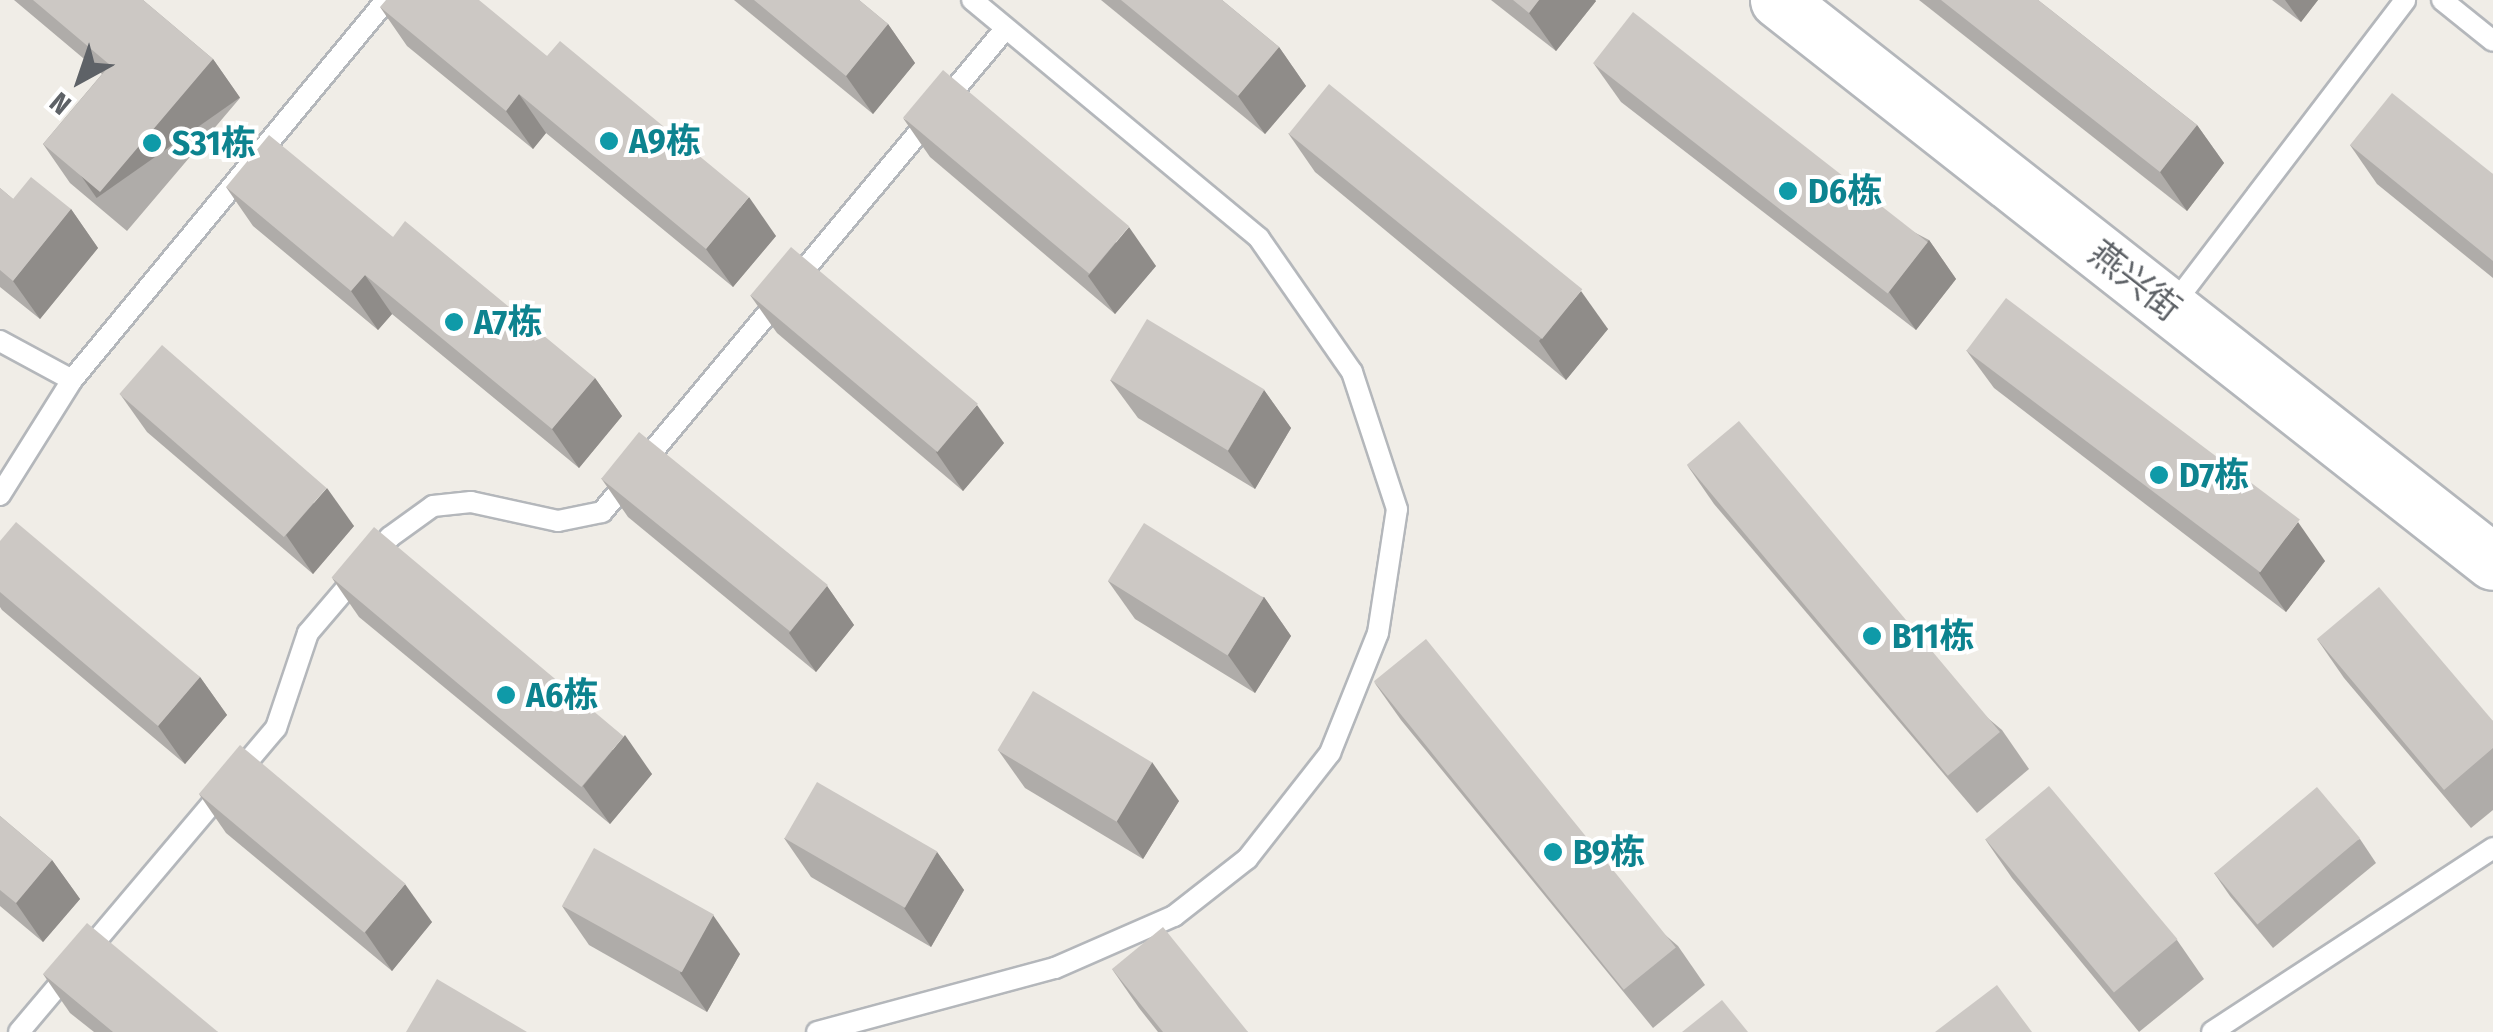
<!DOCTYPE html>
<meta charset="utf-8">
<style>
body{margin:0}
#map{position:relative;width:2493px;height:1032px;overflow:hidden;background:#f0ede7;font-family:"Fira Sans Condensed","Noto Sans SC",sans-serif}
div>[style]{position:absolute}
.roads{filter:drop-shadow(2px 0 #b4b7bb) drop-shadow(-2px 0 #b4b7bb) drop-shadow(0 2px #b4b7bb) drop-shadow(0 -2px #b4b7bb)}
.lane>*{height:20px;margin:-10px;padding:0 10px;transform-origin:10px;border-radius:10px;background:#fff}
.secondary>*{height:55px;margin:-27.5px;padding:0 27.5px;transform-origin:27.5px;border-radius:27.5px;background:#fff}
.wall>*{inset:0;background:#afaca9}
.shaded-wall>*{inset:0;background:#8f8c89;transform-origin:0 0}
.building>*{inset:0;background:#ccc8c4;transform-origin:0 0}
.dots>*{width:28px;height:28px;translate:-50% -50%;box-sizing:border-box;border:5px solid #fff;border-radius:50%}
span{translate:-50% -50%;white-space:nowrap;text-align:center;line-height:1.15;-webkit-text-stroke:8px #fff;paint-order:stroke}
.culture-label{font-size:35px;color:#0d838f;font-weight:700}
.left{translate:0 -50%;text-align:left}
.street-label{font-size:35px;color:#5e6267}
.north{position:absolute;left:30px;top:30px;width:100px;height:100px;-webkit-text-stroke:8px #fff;paint-order:stroke;rotate:220deg;font-size:28px;font-weight:700;line-height:40px;text-align:center;color:#5e6267}
.north::after{content:'';display:block;margin:auto;width:35px;height:45px;background:#5e6267;clip-path:polygon(50% 0,100% 100%,50% 72%,0 100%)}
</style>
<div id="map">
<div class="roads">
<div class="lane">
<div style="left:2442px;top:0;width:65px;rotate:38.8deg"></div>
<div style="left:2173px;top:305px;width:383px;rotate:-52.7deg"></div>
<div style="left:0;top:341px;width:82px;rotate:28.4deg"></div>
<div style="left:0;top:495px;width:136px;rotate:-57.9deg"></div>
<div style="left:72px;top:380px;width:493px;rotate:-50.4deg"></div>
<div style="left:19px;top:1032px;width:398px;rotate:-49.8deg"></div>
<div style="left:276px;top:728px;width:100px;rotate:-71.4deg"></div>
<div style="left:308px;top:633px;width:126px;rotate:-49.5deg"></div>
<div style="left:390px;top:537px;width:53px;rotate:-35.8deg"></div>
<div style="left:433px;top:506px;width:38px;rotate:-6deg"></div>
<div style="left:471px;top:502px;width:89px;rotate:12.3deg"></div>
<div style="left:558px;top:521px;width:45px;rotate:-11.6deg"></div>
<div style="left:602px;top:512px;width:630px;rotate:-50.15deg"></div>
<div style="left:817px;top:1032px;width:246px;rotate:-15.1deg"></div>
<div style="left:1055px;top:968px;width:130px;rotate:-23.6deg"></div>
<div style="left:1174px;top:916px;width:93px;rotate:-38deg"></div>
<div style="left:1247px;top:859px;width:135px;rotate:-51.9deg"></div>
<div style="left:1330px;top:753px;width:129px;rotate:-68.2deg"></div>
<div style="left:1378px;top:633px;width:125px;rotate:-81.3deg"></div>
<div style="left:1397px;top:509px;width:144px;rotate:-108.2deg"></div>
<div style="left:1352px;top:372px;width:163px;rotate:-124.8deg"></div>
<div style="left:1259px;top:238px;width:373px;rotate:-140.3deg"></div>
<div style="left:2212px;top:1032px;width:336px;rotate:-33.2deg"></div>
</div>
<div class="secondary">
<div style="left:1778px;top:0;width:909px;rotate:38.17deg"></div>
</div>
</div>
<div class="wall">
<div style="clip-path:polygon(14px 0,143px 0,213px 59px,240px 98px,127px 231px,70px 183px,43px 144px,102px 74px)"></div>
<div style="clip-path:polygon(734px 0,859px 0,888px 24px,915px 63px,873px 114px)"></div>
<div style="clip-path:polygon(1101px 0,1222px 0,1279px 47px,1306px 86px,1265px 134px)"></div>
<div style="clip-path:polygon(1491px 0,1595px 0,1596px 1px,1556px 51px)"></div>
<div style="clip-path:polygon(1919px 0,2038px 0,2197px 125px,2224px 163px,2187px 211px)"></div>
<div style="clip-path:polygon(2272px 0,2318px 0,2301px 22px)"></div>
<div style="clip-path:polygon(380px 7px,547px 56px,776px 236px,733px 287px,546px 133px,533px 149px,407px 46px)"></div>
<div style="clip-path:polygon(1594px 64px,1929px 240px,1956px 279px,1916px 330px,1621px 102px)"></div>
<div style="clip-path:polygon(903px 118px,1156px 266px,1115px 314px,930px 157px)"></div>
<div style="clip-path:polygon(1288px 133px,1608px 329px,1566px 380px,1315px 172px)"></div>
<div style="clip-path:polygon(2350px 145px,2493px 174px,2493px 278px,2377px 184px)"></div>
<div style="clip-path:polygon(226px 187px,393px 237px,595px 378px,622px 416px,579px 468px,392px 314px,378px 330px,253px 226px)"></div>
<div style="clip-path:polygon(0 188px,13px 199px,71px 209px,98px 248px,40px 319px,0 287px)"></div>
<div style="clip-path:polygon(750px 295px,1004px 443px,963px 491px,777px 333px)"></div>
<div style="clip-path:polygon(1966px 350px,2325px 561px,2286px 612px,1994px 388px)"></div>
<div style="clip-path:polygon(1110px 380px,1264px 390px,1291px 428px,1255px 489px,1138px 418px)"></div>
<div style="clip-path:polygon(120px 394px,354px 526px,313px 574px,147px 432px)"></div>
<div style="clip-path:polygon(1687px 465px,2002px 730px,2029px 769px,1977px 813px,1714px 504px)"></div>
<div style="clip-path:polygon(601px 478px,827px 586px,854px 625px,816px 672px,628px 517px)"></div>
<div style="clip-path:polygon(0 541px,200px 677px,227px 715px,185px 764px,2px 610px,0 607px)"></div>
<div style="clip-path:polygon(332px 578px,652px 774px,610px 824px,359px 617px)"></div>
<div style="clip-path:polygon(1108px 581px,1264px 597px,1291px 636px,1255px 693px,1135px 619px)"></div>
<div style="clip-path:polygon(2317px 639px,2493px 721px,2493px 810px,2471px 828px,2344px 678px)"></div>
<div style="clip-path:polygon(1374px 682px,1678px 946px,1705px 985px,1653px 1028px,1401px 720px)"></div>
<div style="clip-path:polygon(998px 750px,1179px 801px,1143px 859px,1025px 788px)"></div>
<div style="clip-path:polygon(199px 794px,432px 922px,392px 971px,226px 833px)"></div>
<div style="clip-path:polygon(0 816px,52px 860px,80px 899px,43px 942px,0 906px)"></div>
<div style="clip-path:polygon(784px 838px,937px 852px,964px 890px,931px 947px,811px 877px)"></div>
<div style="clip-path:polygon(1985px 839px,2177px 940px,2204px 979px,2139px 1032px,2012px 878px)"></div>
<div style="clip-path:polygon(2360px 839px,2376px 863px,2273px 948px,2230px 896px,2214px 873px)"></div>
<div style="clip-path:polygon(562px 906px,740px 954px,707px 1012px,589px 945px)"></div>
<div style="clip-path:polygon(1112px 969px,1248px 1032px,1158px 1032px,1139px 1008px)"></div>
<div style="clip-path:polygon(43px 974px,218px 1032px,94px 1032px,70px 1013px)"></div>
</div>
<div class="shaded-wall">
<div style="clip-path:polygon(1539px 0,1595px 0,1596px 1px,1556px 51px,1529px 13px)"></div>
<div style="clip-path:polygon(2285px 0,2318px 0,2301px 22px)"></div>
<div style="clip-path:polygon(888px 24px,915px 63px,873px 114px,846px 76px)"></div>
<div style="clip-path:polygon(1279px 47px,1306px 86px,1265px 134px,1238px 96px)"></div>
<div style="left:213px;top:59px;width:47px;height:175px;rotate:55deg"></div>
<div style="clip-path:polygon(519px 94px,546px 133px,533px 149px,506px 111px)"></div>
<div style="clip-path:polygon(2197px 125px,2224px 163px,2187px 211px,2160px 172px)"></div>
<div style="clip-path:polygon(749px 197px,776px 236px,733px 287px,706px 249px)"></div>
<div style="clip-path:polygon(71px 209px,98px 248px,40px 319px,13px 281px)"></div>
<div style="clip-path:polygon(1129px 227px,1156px 266px,1115px 314px,1088px 276px)"></div>
<div style="clip-path:polygon(1929px 240px,1956px 279px,1916px 330px,1889px 292px)"></div>
<div style="clip-path:polygon(365px 275px,392px 314px,378px 330px,351px 291px)"></div>
<div style="clip-path:polygon(1581px 291px,1608px 329px,1566px 380px,1539px 341px)"></div>
<div style="clip-path:polygon(595px 378px,622px 416px,579px 468px,552px 429px)"></div>
<div style="clip-path:polygon(1264px 390px,1291px 428px,1255px 489px,1228px 451px)"></div>
<div style="clip-path:polygon(977px 405px,1004px 443px,963px 491px,936px 452px)"></div>
<div style="clip-path:polygon(327px 488px,354px 526px,313px 574px,286px 535px)"></div>
<div style="clip-path:polygon(2298px 522px,2325px 561px,2286px 612px,2259px 573px)"></div>
<div style="clip-path:polygon(827px 586px,854px 625px,816px 672px,789px 633px)"></div>
<div style="clip-path:polygon(1264px 597px,1291px 636px,1255px 693px,1228px 655px)"></div>
<div style="clip-path:polygon(200px 677px,227px 715px,185px 764px,158px 726px)"></div>
<div style="clip-path:polygon(625px 735px,652px 774px,610px 824px,583px 786px)"></div>
<div style="clip-path:polygon(1152px 762px,1179px 801px,1143px 859px,1116px 820px)"></div>
<div style="clip-path:polygon(937px 852px,964px 890px,931px 947px,904px 908px)"></div>
<div style="clip-path:polygon(52px 860px,80px 899px,43px 942px,16px 903px)"></div>
<div style="clip-path:polygon(405px 884px,432px 922px,392px 971px,365px 932px)"></div>
<div style="clip-path:polygon(713px 915px,740px 954px,707px 1012px,680px 973px)"></div>
</div>
<div class="building">
<div style="clip-path:polygon(33px 0,143px 0,213px 59px,100px 192px,43px 144px,110px 65px)"></div>
<div style="clip-path:polygon(386px 0,479px 0,547px 56px,560px 41px,749px 197px,706px 249px,519px 94px,506px 111px,380px 7px)"></div>
<div style="clip-path:polygon(754px 0,859px 0,888px 24px,846px 76px)"></div>
<div style="clip-path:polygon(1121px 0,1222px 0,1279px 47px,1238px 96px)"></div>
<div style="clip-path:polygon(1513px 0,1539px 0,1529px 13px)"></div>
<div style="clip-path:polygon(1941px 0,2038px 0,2197px 125px,2160px 172px)"></div>
<div style="left:1633px;top:12px;width:374px;height:65px;rotate:38deg"></div>
<div style="left:943px;top:70px;width:243px;height:62px;rotate:40deg"></div>
<div style="left:1329px;top:84px;width:326px;height:64px;rotate:39deg"></div>
<div style="clip-path:polygon(2392px 93px,2493px 174px,2493px 261px,2350px 145px)"></div>
<div style="clip-path:polygon(269px 135px,393px 237px,405px 221px,595px 378px,552px 429px,365px 275px,351px 291px,226px 187px)"></div>
<div style="clip-path:polygon(31px 177px,71px 209px,13px 281px,0 270px,0 188px,13px 199px)"></div>
<div style="left:791px;top:247px;width:244px;height:63px;rotate:40deg"></div>
<div style="left:2006px;top:298px;width:368px;height:66px;rotate:37deg"></div>
<div style="left:1147px;top:319px;width:137px;height:71px;rotate:31deg"></div>
<div style="left:162px;top:345px;width:218px;height:65px;rotate:41deg"></div>
<div style="left:1739px;top:421px;width:406px;height:68px;rotate:50deg"></div>
<div style="left:639px;top:432px;width:243px;height:60px;rotate:39deg"></div>
<div style="clip-path:polygon(16px 522px,200px 677px,158px 726px,0 592px,0 541px)"></div>
<div style="left:1144px;top:523px;width:141px;height:68px;rotate:32deg"></div>
<div style="left:374px;top:527px;width:326px;height:66px;rotate:40deg"></div>
<div style="clip-path:polygon(2379px 587px,2493px 721px,2493px 748px,2444px 790px,2317px 639px)"></div>
<div style="left:1426px;top:639px;width:397px;height:67px;rotate:51deg"></div>
<div style="left:1033px;top:691px;width:139px;height:69px;rotate:31deg"></div>
<div style="left:240px;top:745px;width:216px;height:64px;rotate:40deg"></div>
<div style="left:817px;top:782px;width:139px;height:65px;rotate:30deg"></div>
<div style="left:2049px;top:786px;width:200px;height:83px;rotate:50deg"></div>
<div style="left:2317px;top:787px;width:67px;height:134px;rotate:50deg"></div>
<div style="clip-path:polygon(0 816px,52px 860px,16px 903px,0 890px)"></div>
<div style="left:594px;top:848px;width:137px;height:66px;rotate:29deg"></div>
<div style="clip-path:polygon(87px 923px,218px 1032px,113px 1032px,43px 974px)"></div>
<div style="clip-path:polygon(1163px 927px,1248px 1032px,1163px 1032px,1112px 969px)"></div>
<div style="clip-path:polygon(437px 979px,527px 1032px,406px 1032px)"></div>
<div style="clip-path:polygon(1997px 985px,2032px 1032px,1935px 1032px)"></div>
<div style="clip-path:polygon(1722px 1000px,1748px 1032px,1682px 1032px)"></div>
</div>
<div class="dots">
<div style="left:609px;top:141px;background:#0f9aa8"></div>
<div style="left:152px;top:143px;background:#0f9aa8"></div>
<div style="left:1788px;top:191px;background:#0f9aa8"></div>
<div style="left:454px;top:322px;background:#0f9aa8"></div>
<div style="left:2159px;top:475px;background:#0f9aa8"></div>
<div style="left:1872px;top:636px;background:#0f9aa8"></div>
<div style="left:506px;top:695px;background:#0f9aa8"></div>
<div style="left:1553px;top:852px;background:#0f9aa8"></div>
</div>
<div class="culture-label">
<span class="left" style="left:629px;top:141px">A9栋</span>
<span class="left" style="left:172px;top:143px">S31栋</span>
<span class="left" style="left:1808px;top:191px">D6栋</span>
<span class="left" style="left:474px;top:322px">A7栋</span>
<span class="left" style="left:2179px;top:475px">D7栋</span>
<span class="left" style="left:1892px;top:636px">B11栋</span>
<span class="left" style="left:526px;top:695px">A6栋</span>
<span class="left" style="left:1573px;top:852px">B9栋</span>
</div>
<div class="street-label">
<span style="left:2135px;top:281px;rotate:38deg">燕兴街</span>
</div>
<div class="north">N</div>
</div>
